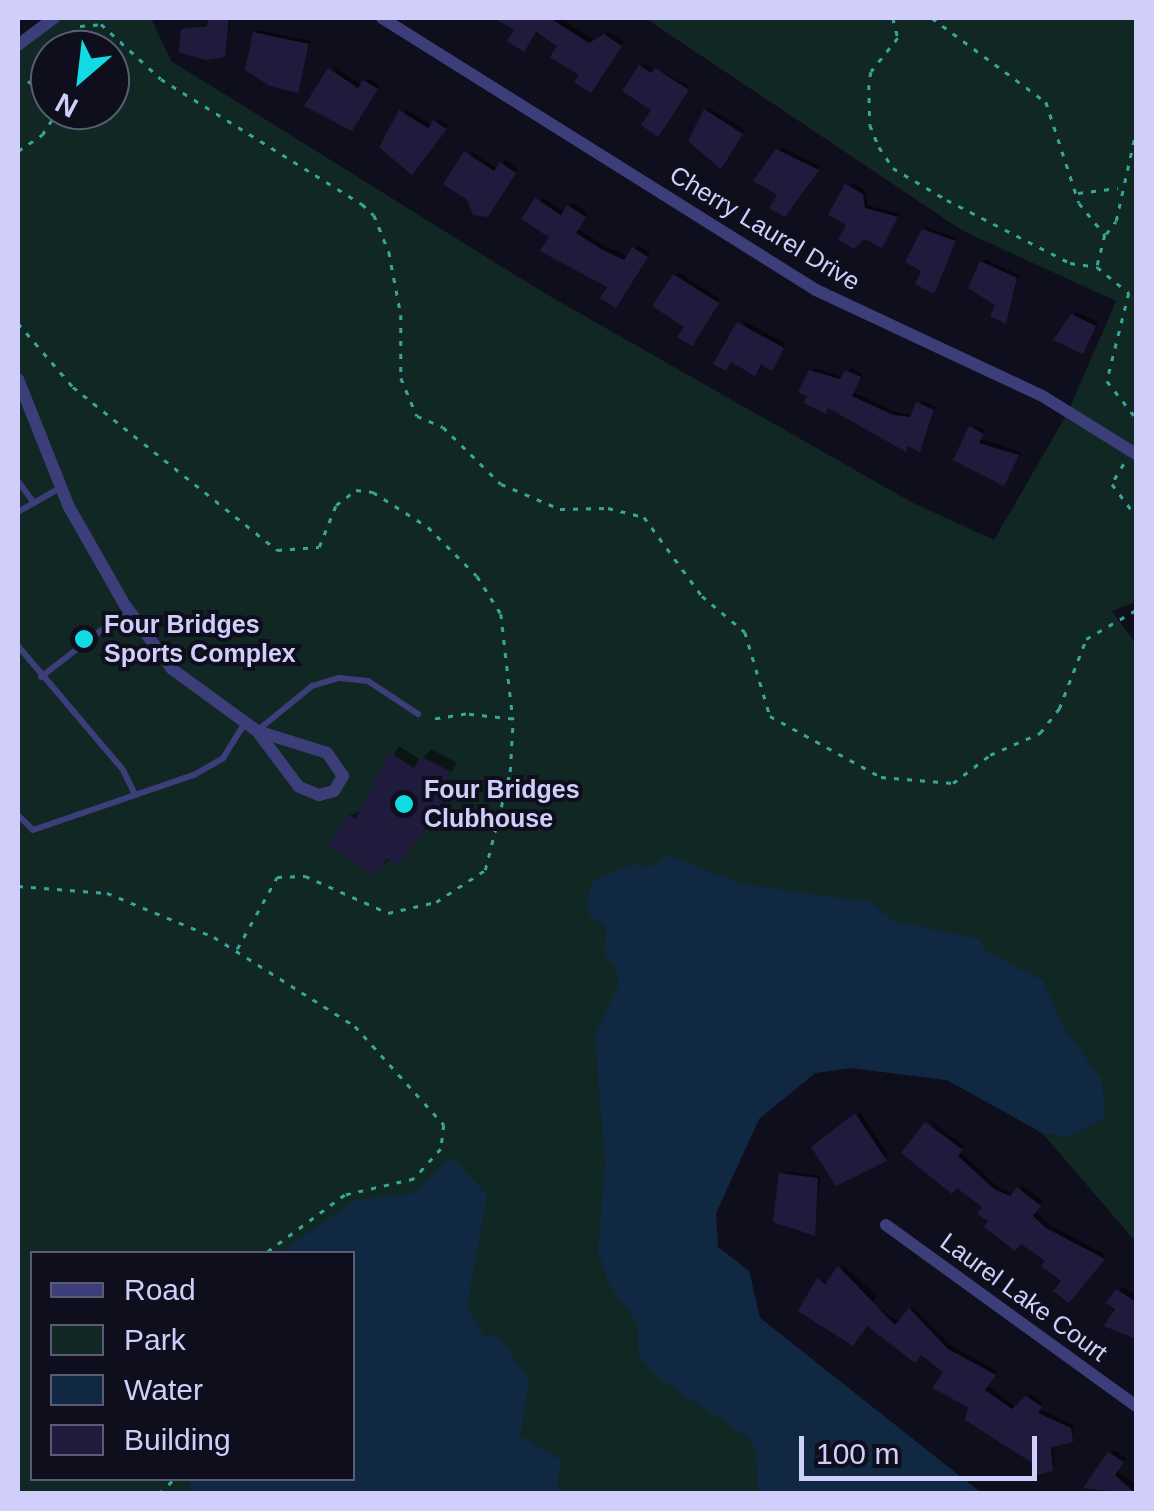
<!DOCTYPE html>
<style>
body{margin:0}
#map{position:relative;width:1154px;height:1511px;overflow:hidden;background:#0f0e1d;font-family:Helvetica,sans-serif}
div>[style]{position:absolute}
.green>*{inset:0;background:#112724}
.water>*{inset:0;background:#112842}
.shadow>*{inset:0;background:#0007}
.building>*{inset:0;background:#201b3d}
.path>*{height:2.5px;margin-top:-1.25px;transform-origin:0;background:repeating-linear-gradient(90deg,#37a698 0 5px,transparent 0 13px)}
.service>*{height:6px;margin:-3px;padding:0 3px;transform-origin:3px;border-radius:3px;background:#3c3e79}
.minor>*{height:12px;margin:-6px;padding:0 6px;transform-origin:6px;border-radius:6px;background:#3c3e79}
.dots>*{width:28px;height:28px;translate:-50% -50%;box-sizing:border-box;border:5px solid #0f0e1d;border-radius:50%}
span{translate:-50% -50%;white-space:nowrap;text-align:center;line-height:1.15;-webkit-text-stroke:8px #0f0e1d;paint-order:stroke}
.street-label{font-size:25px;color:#d0cefb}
.poi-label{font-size:25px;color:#d0cefb;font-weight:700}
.left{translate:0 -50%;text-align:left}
.frame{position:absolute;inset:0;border:20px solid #d0cefb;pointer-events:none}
.legend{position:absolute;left:30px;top:1251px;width:325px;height:230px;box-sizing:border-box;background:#0f0e1d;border:2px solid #5c5b76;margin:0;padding:12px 18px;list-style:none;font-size:30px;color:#d0cefb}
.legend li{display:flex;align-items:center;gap:20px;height:50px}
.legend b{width:50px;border:2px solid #5c5b76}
.north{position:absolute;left:30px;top:30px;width:100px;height:100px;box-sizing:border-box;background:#0f0e1d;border:2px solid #5c5b76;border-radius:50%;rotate:208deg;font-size:28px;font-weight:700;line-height:40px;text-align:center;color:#d0cefb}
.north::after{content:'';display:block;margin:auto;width:35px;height:45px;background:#12dce3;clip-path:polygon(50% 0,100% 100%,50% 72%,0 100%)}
.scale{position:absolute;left:799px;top:1436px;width:238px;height:45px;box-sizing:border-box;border:5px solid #d0cefb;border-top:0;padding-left:12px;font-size:30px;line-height:35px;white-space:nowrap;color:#d0cefb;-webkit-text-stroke:8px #0f0e1d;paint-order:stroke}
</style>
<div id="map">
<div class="green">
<div style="clip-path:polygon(evenodd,54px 18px,151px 18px,171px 61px,546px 294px,911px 502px,994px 540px,1068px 412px,1116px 301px,963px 231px,645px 18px,1136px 18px,1136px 602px,1112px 611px,1136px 644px,1136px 1242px,1042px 1133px,998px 1105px,947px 1080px,851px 1068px,815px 1073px,759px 1119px,716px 1213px,718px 1247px,749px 1271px,760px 1318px,981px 1493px,18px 1493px,18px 45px,54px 18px,50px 50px,110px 50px,110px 110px,50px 110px,50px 50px,54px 18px,32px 1254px,352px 1254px,352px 1478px,32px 1478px,32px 1254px)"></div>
</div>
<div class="water">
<div style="clip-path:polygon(669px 855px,741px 884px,871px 902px,894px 921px,978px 939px,987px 952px,1043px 981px,1062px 1025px,1102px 1081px,1105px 1119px,1068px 1136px,1042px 1133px,947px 1080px,851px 1068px,815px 1073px,759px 1119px,716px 1213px,718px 1247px,749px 1271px,760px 1318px,981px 1493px,758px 1493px,756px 1453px,747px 1436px,661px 1380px,639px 1356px,638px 1325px,609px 1284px,598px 1252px,605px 1162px,595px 1035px,619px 984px,615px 965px,604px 953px,607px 928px,589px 915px,586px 902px,594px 880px,633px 864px,650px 867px)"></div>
<div style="clip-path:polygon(453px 1158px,487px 1195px,467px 1307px,485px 1337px,497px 1334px,529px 1379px,520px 1436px,561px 1460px,557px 1483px,563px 1493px,189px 1493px,190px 1479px,352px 1478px,352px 1254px,279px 1253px,356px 1200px,411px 1194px)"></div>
</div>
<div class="shadow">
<div style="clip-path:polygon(210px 18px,231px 18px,224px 55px,183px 30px,209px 24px)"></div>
<div style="clip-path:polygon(502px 18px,561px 18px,594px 41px,609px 32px,624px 42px,594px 87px,561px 45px)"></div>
<div style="clip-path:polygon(258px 30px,311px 41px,297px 90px,255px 34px)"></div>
<div style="clip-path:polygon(644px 64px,690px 86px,661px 130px,640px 67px)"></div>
<div style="clip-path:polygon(333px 67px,362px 85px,368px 78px,380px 85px,354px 125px)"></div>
<div style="clip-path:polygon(404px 108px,432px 125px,438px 119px,448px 125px,412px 172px)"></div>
<div style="clip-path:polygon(709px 108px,745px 130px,724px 163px,706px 111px)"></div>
<div style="clip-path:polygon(781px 147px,820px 166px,804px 192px,780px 194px,756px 180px)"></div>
<div style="clip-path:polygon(469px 150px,498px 169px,505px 160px,518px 169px,490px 211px)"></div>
<div style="clip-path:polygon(851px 182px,866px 191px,867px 205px,900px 214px,885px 241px,850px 224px)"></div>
<div style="clip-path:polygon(540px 196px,565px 212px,572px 203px,588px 213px,578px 229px,605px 246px,629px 257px,638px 245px,650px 253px,619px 301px,611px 286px,553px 236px)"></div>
<div style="clip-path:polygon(927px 227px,957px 238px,934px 291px,925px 270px)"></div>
<div style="clip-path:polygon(985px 259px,1019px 275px,1006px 321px,982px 262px)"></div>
<div style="clip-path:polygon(678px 272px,720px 299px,694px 339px,675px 275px)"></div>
<div style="clip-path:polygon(1076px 312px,1098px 322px,1083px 351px,1073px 316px)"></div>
<div style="clip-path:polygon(742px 320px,786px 344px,775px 364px,762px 362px)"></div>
<div style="clip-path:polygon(814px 368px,844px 377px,851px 368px,863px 374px,853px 392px,898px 413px,913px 415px,922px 401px,936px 407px,923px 445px,811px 372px)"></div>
<div style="clip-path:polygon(974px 425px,985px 430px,981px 439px,1021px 452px,1004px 483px,956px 459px)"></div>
<div style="clip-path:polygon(399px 746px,421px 760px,431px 749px,457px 763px,446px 780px,455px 786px,432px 824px,378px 869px,350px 815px,363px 810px)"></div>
<div style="clip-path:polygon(860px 1112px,889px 1156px,837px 1182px,817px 1144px)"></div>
<div style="clip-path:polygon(930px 1120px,964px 1146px,960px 1152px,998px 1187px,1015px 1194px,1022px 1185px,1043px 1201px,1035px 1212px,1050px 1225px,1106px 1255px,1069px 1300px,1065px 1280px,1048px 1261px,991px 1221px)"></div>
<div style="clip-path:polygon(785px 1171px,820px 1176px,814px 1233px,795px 1231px)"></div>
<div style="clip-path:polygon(843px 1265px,877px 1296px,872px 1303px,900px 1323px,913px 1307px,952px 1346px,997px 1371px,987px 1385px,1017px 1408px,1031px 1394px,1043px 1403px,1039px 1409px,1074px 1425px,1071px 1440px,1053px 1444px,1055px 1465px,1051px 1468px,971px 1405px,947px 1372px,921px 1352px,915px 1360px,819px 1280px,830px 1282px)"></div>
<div style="clip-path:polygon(1121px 1287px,1136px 1293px,1136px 1338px,1108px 1325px)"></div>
<div style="clip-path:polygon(1114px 1450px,1126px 1458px,1117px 1471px,1136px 1484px,1134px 1494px,1086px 1488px)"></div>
</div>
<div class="building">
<div style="clip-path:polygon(208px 18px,229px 18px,225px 57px,205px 60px,179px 52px,181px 29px,207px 26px)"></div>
<div style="clip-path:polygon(494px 18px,550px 18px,589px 43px,604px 34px,622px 46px,591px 93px,574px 82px,579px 75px,550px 57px,557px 46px,536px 32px,524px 52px,507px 41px,514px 30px)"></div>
<div style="clip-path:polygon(253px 32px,309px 44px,298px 93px,270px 86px,245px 70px)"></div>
<div style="clip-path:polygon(639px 65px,651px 73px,655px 68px,689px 90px,658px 137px,641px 125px,651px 110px,622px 91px)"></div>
<div style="clip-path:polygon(328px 68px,358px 88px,363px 80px,378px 89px,352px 131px,304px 106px)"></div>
<div style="clip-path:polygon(704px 109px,743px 134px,721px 169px,688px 141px)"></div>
<div style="clip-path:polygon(399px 110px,428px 128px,433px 120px,447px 129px,412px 175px,379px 147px)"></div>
<div style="clip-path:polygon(776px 149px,819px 170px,785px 217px,769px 208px,777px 195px,753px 181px)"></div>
<div style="clip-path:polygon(464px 151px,494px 171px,500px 162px,516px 173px,488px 217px,473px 215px,467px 200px,443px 184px)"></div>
<div style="clip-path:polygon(845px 184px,863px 194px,865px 208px,898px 217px,882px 248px,865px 239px,854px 249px,838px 240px,846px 225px,828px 215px)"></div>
<div style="clip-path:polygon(535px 198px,561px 215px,567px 205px,586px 217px,576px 233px,601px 249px,624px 260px,632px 247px,648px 257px,616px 308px,600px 298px,607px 287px,540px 251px,549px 237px,521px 219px)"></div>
<div style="clip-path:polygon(922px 229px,956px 241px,934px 294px,915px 284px,921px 271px,905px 262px)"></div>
<div style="clip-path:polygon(980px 261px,1017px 278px,1006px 324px,990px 316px,995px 305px,968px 288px)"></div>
<div style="clip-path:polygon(673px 274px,719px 303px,692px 346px,677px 337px,684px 327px,652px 306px)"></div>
<div style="clip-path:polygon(1071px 314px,1096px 326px,1083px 354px,1053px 340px)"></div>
<div style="clip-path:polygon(737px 322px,784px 348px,772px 371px,761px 364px,755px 376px,731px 362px,726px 371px,713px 364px)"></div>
<div style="clip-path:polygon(809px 370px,840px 379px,845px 370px,861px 377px,852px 396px,893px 415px,910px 417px,916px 402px,934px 410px,920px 452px,908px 446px,906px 452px,828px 408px,826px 414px,804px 403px,807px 396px,798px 392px)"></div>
<div style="clip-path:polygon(969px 426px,984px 434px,979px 443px,1019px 455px,1004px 486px,953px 460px)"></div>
<div style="clip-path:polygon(389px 752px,414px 768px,421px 756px,451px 772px,440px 789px,449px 795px,398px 866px,387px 859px,378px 872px,369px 872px,328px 846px,348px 814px,356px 819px)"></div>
<div style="clip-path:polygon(855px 1113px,887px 1161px,836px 1186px,811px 1147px)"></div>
<div style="clip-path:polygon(925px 1122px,963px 1150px,958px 1156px,994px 1189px,1010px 1196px,1017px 1187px,1041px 1206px,1033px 1216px,1046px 1228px,1105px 1259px,1069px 1303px,1053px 1291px,1061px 1281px,1041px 1266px,1045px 1261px,1021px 1244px,1015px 1251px,984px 1227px,988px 1221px,977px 1214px,982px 1207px,957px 1188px,952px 1194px,901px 1153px)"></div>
<div style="clip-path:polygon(779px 1173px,818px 1178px,815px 1236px,773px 1222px)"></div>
<div style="clip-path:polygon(838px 1266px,895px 1325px,909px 1308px,948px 1349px,996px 1375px,985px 1390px,1012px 1409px,1026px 1396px,1042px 1407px,1038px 1413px,1071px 1428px,1073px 1442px,1051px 1447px,1053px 1471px,1034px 1476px,1031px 1462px,965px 1420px,968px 1407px,932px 1388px,943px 1372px,921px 1355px,915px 1363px,867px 1326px,853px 1346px,798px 1311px,817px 1278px,825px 1284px)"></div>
<div style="clip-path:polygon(1116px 1289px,1136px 1302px,1136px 1339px,1104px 1326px,1115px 1309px,1106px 1303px)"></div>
<div style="clip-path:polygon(1108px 1452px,1124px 1462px,1115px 1475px,1136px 1494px,1083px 1488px)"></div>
</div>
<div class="path">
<div style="left:893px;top:18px;width:21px;rotate:76deg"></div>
<div style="left:898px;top:38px;width:43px;rotate:128.5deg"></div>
<div style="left:871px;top:72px;width:13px;rotate:99deg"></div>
<div style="left:869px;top:85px;width:40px;rotate:88.6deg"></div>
<div style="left:870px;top:125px;width:24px;rotate:68deg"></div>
<div style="left:879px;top:147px;width:25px;rotate:56deg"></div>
<div style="left:893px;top:168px;width:63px;rotate:30.7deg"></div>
<div style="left:947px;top:200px;width:138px;rotate:27.1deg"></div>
<div style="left:1070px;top:263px;width:27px;rotate:8deg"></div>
<div style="left:1097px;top:267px;width:41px;rotate:39.1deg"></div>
<div style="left:1129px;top:293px;width:91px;rotate:104deg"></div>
<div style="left:1107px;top:381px;width:47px;rotate:51.9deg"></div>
<div style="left:932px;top:18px;width:142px;rotate:36.4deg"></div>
<div style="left:1046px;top:102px;width:106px;rotate:71.9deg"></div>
<div style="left:1079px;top:203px;width:41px;rotate:50.9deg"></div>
<div style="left:1105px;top:235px;width:33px;rotate:104deg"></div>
<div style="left:50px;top:50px;width:38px;rotate:-39deg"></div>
<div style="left:80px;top:26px;width:21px;rotate:-5deg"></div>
<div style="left:101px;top:24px;width:81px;rotate:42.5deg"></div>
<div style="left:161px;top:79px;width:237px;rotate:31.9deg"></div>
<div style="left:362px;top:204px;width:16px;rotate:43deg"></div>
<div style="left:374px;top:215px;width:40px;rotate:68deg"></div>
<div style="left:389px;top:252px;width:64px;rotate:79.2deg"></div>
<div style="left:401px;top:315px;width:63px;rotate:90deg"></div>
<div style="left:401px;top:378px;width:41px;rotate:67.2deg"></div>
<div style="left:417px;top:416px;width:28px;rotate:23deg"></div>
<div style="left:443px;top:427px;width:81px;rotate:44.5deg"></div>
<div style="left:501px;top:484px;width:64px;rotate:23deg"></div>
<div style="left:560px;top:509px;width:48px;rotate:-1.2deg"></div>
<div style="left:608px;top:508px;width:37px;rotate:14deg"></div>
<div style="left:644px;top:517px;width:98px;rotate:53.7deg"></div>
<div style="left:702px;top:596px;width:56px;rotate:39.9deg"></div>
<div style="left:745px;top:632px;width:88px;rotate:73.4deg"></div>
<div style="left:770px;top:716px;width:127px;rotate:28.8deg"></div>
<div style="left:881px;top:777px;width:72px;rotate:4.8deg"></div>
<div style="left:953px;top:783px;width:46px;rotate:-37.1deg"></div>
<div style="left:990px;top:755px;width:55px;rotate:-23.7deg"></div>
<div style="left:1040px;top:733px;width:31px;rotate:-52deg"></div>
<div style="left:1059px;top:709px;width:75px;rotate:-68.9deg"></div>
<div style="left:1086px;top:639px;width:58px;rotate:-30.1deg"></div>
<div style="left:50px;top:50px;width:38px;rotate:125deg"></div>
<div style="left:28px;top:81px;width:26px;rotate:32deg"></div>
<div style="left:18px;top:151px;width:29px;rotate:-34deg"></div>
<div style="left:42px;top:135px;width:30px;rotate:-57deg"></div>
<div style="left:1078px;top:193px;width:40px;rotate:-7.1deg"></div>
<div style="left:1106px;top:234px;width:16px;rotate:-52deg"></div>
<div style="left:1116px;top:221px;width:92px;rotate:-77.5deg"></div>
<div style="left:18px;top:323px;width:84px;rotate:49.3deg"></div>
<div style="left:73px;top:387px;width:261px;rotate:38.6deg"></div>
<div style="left:277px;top:550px;width:42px;rotate:-4.1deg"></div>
<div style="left:319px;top:547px;width:45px;rotate:-68deg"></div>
<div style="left:336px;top:505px;width:25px;rotate:-37deg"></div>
<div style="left:356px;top:490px;width:17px;rotate:7deg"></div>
<div style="left:373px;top:492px;width:65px;rotate:32.5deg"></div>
<div style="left:428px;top:527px;width:69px;rotate:45deg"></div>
<div style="left:477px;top:576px;width:45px;rotate:57.7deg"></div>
<div style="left:501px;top:614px;width:106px;rotate:83.5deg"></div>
<div style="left:1124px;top:464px;width:23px;rotate:121deg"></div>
<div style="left:1112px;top:484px;width:40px;rotate:53deg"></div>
<div style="left:18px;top:886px;width:89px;rotate:4.5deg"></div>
<div style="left:107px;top:893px;width:116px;rotate:22.4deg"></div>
<div style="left:214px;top:937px;width:167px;rotate:32.3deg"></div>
<div style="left:355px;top:1026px;width:133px;rotate:48deg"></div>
<div style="left:444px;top:1125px;width:24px;rotate:97deg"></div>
<div style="left:441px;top:1149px;width:40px;rotate:132deg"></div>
<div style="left:414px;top:1179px;width:71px;rotate:166.9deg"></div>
<div style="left:345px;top:1195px;width:99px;rotate:143.6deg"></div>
<div style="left:237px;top:949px;width:82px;rotate:-60.9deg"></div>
<div style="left:277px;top:877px;width:28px;rotate:-2deg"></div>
<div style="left:305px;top:876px;width:91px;rotate:24deg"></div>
<div style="left:388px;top:913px;width:49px;rotate:-12.9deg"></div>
<div style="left:436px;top:902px;width:59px;rotate:-33.1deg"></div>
<div style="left:485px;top:870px;width:101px;rotate:-75.7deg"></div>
<div style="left:510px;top:772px;width:53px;rotate:-86.8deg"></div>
<div style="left:513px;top:719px;width:47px;rotate:-173.9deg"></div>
<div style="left:466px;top:714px;width:38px;rotate:171deg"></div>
<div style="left:159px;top:1494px;width:23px;rotate:-45deg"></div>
</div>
<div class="service">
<div style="left:18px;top:481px;width:27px;rotate:54deg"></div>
<div style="left:18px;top:512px;width:48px;rotate:-29.7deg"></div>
<div style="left:18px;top:646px;width:162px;rotate:49.7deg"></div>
<div style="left:123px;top:770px;width:28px;rotate:64deg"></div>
<div style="left:41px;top:677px;width:109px;rotate:-37.9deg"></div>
<div style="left:258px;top:730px;width:70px;rotate:-39.2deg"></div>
<div style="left:312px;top:686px;width:28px;rotate:-17deg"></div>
<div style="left:339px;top:678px;width:29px;rotate:6deg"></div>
<div style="left:368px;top:681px;width:60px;rotate:33.4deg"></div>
<div style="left:18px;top:815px;width:21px;rotate:45deg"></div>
<div style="left:33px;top:830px;width:170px;rotate:-18.9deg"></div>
<div style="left:194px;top:775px;width:34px;rotate:-30deg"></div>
<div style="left:223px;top:758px;width:40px;rotate:-58deg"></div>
</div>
<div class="minor">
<div style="left:382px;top:18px;width:512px;rotate:32.08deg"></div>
<div style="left:816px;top:290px;width:252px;rotate:25.1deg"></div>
<div style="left:1044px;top:397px;width:108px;rotate:31.8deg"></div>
<div style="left:18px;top:45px;width:45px;rotate:-36.9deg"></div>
<div style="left:18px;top:379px;width:138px;rotate:68.3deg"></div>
<div style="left:69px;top:507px;width:113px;rotate:60.3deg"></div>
<div style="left:125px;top:605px;width:79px;rotate:53.7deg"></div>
<div style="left:172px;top:669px;width:105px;rotate:36.1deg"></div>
<div style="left:257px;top:731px;width:73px;rotate:17.4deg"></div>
<div style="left:327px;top:753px;width:28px;rotate:55deg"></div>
<div style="left:343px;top:776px;width:17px;rotate:121deg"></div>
<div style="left:334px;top:791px;width:16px;rotate:165deg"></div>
<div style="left:319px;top:795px;width:22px;rotate:-158deg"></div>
<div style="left:299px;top:787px;width:70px;rotate:-126.9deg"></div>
<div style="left:886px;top:1225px;width:309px;rotate:35.9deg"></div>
</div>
<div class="dots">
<div style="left:84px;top:639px;background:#12dce3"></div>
<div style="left:404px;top:804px;background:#12dce3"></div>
</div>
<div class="street-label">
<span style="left:765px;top:228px;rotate:31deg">Cherry Laurel Drive</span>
<span style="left:1024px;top:1297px;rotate:36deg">Laurel Lake Court</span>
</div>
<div class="poi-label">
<span class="left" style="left:104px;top:639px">Four Bridges<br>Sports Complex</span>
<span class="left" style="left:424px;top:804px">Four Bridges<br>Clubhouse</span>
</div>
<div class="frame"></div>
<ul class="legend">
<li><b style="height:12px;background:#3c3e79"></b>Road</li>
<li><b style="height:28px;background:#112724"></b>Park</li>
<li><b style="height:28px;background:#112842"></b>Water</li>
<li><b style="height:28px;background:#201b3d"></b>Building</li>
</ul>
<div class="north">N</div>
<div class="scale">100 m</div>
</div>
